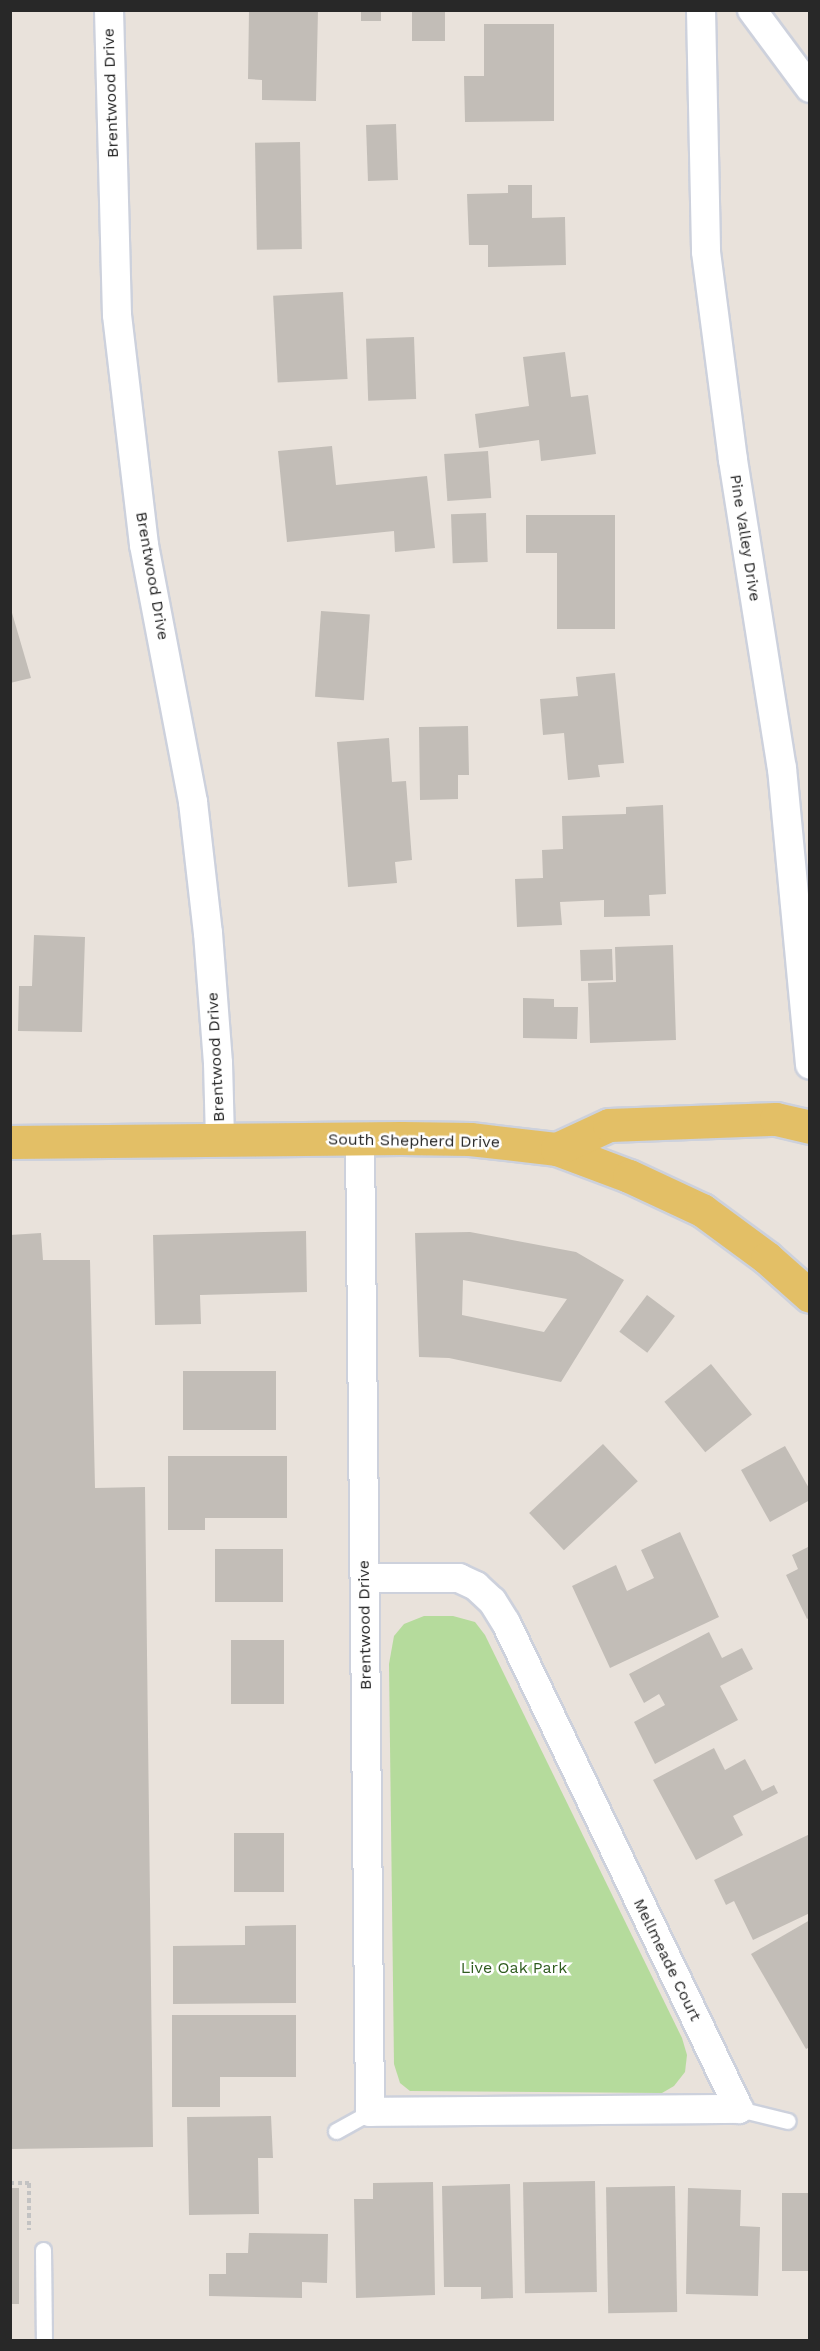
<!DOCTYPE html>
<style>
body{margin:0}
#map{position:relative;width:820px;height:2351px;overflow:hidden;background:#e9e2db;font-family:"Work Sans",sans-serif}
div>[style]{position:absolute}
.green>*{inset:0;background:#b5db9c}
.building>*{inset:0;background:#c2bdb7;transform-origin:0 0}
.path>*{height:4px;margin-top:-2px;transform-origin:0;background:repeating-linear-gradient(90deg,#c3c3c3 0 4.5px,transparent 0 7.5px)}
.roads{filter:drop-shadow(2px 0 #cdd1dc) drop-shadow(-2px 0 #cdd1dc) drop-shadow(0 2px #cdd1dc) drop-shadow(0 -2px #cdd1dc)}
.lane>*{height:15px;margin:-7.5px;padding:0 7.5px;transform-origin:7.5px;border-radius:7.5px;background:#fff}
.street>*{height:28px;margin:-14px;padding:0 14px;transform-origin:14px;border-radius:14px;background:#fff}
.primary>*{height:33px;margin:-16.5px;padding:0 16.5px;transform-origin:16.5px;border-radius:16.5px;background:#e3bf66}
span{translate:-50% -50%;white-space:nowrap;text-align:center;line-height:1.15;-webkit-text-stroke:5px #fff;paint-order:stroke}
.street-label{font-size:16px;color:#282828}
.park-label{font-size:16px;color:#305d20}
.frame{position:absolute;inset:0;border:12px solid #282828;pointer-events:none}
</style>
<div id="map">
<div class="green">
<div style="clip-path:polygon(424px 1616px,453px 1616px,475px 1622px,485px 1635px,682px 2038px,687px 2055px,685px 2072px,674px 2086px,662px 2093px,410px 2091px,400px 2083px,394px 2064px,389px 1664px,394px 1636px,404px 1624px)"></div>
</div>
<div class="building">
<div style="clip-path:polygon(249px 10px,318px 10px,316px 101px,262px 100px,262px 80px,248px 79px)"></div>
<div style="left:361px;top:10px;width:20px;height:11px"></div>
<div style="left:412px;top:10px;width:33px;height:31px"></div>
<div style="clip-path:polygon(484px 24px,554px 24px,554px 121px,465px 122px,464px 76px,484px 76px)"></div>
<div style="left:396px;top:124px;width:56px;height:30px;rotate:88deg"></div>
<div style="left:300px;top:142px;width:107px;height:45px;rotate:89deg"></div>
<div style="clip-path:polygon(508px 185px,532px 185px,532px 218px,565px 217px,566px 265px,488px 267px,488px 245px,469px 245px,467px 194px,508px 193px)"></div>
<div style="left:343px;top:292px;width:87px;height:70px;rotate:87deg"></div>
<div style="left:414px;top:337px;width:62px;height:48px;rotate:88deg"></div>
<div style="clip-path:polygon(565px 352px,571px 397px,588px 395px,596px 454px,541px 461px,539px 440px,479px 448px,475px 414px,529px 406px,523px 357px)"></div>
<div style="clip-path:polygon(332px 446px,336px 485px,427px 476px,435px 548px,395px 552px,394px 531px,287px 542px,278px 451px)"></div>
<div style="left:488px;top:451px;width:47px;height:44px;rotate:86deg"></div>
<div style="left:486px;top:513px;width:49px;height:35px;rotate:88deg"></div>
<div style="clip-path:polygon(526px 515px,615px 515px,615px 629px,557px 629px,557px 553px,526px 553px)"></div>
<div style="clip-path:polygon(10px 606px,31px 678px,10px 683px)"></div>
<div style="left:321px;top:611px;width:49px;height:86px;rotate:4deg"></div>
<div style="clip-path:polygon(615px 673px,624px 763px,598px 765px,600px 777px,568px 780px,564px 733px,543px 735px,540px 699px,578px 696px,576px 677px)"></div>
<div style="clip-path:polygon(468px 726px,469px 775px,458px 775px,458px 799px,420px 800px,419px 727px)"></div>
<div style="clip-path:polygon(389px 738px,392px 782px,406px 781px,412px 860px,395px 862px,397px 883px,348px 887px,337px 742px)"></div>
<div style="clip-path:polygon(663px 805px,666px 894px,649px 895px,650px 916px,604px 917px,604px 900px,560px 902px,562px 925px,517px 927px,515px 879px,543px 878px,542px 850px,563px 849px,562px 816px,626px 814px,626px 807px)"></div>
<div style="clip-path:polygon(34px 935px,85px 937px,82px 1032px,18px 1031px,19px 986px,32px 986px)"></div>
<div style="clip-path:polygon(673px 945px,676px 1040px,590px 1043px,588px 983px,616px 982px,615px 947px)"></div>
<div style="left:612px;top:949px;width:31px;height:32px;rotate:88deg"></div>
<div style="clip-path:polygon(523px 998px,554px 999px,554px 1007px,578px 1007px,577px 1039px,523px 1038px)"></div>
<div style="clip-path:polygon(306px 1231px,307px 1292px,200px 1295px,201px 1324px,155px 1325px,153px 1235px)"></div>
<div style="clip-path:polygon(evenodd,470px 1232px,576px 1252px,624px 1280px,561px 1382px,449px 1358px,419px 1357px,415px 1233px,470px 1232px,463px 1280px,567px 1299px,544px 1332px,462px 1315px,463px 1280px)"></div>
<div style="clip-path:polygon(41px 1233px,43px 1260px,90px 1260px,95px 1488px,145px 1487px,153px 2147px,10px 2149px,10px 1235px)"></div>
<div style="left:647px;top:1295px;width:35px;height:46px;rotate:37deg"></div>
<div style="left:711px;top:1364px;width:65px;height:60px;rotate:51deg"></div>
<div style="left:183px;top:1371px;width:93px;height:59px"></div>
<div style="left:603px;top:1444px;width:51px;height:101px;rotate:47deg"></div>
<div style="clip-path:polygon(785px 1446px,810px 1490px,810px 1500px,770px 1522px,741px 1470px)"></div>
<div style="clip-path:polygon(168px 1456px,287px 1456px,287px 1518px,205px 1518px,205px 1530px,168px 1530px)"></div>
<div style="clip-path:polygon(680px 1532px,719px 1617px,610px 1668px,572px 1586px,616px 1565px,627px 1591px,654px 1578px,641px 1550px)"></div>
<div style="clip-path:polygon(810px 1546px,810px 1617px,807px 1619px,786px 1575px,798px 1569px,792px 1555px)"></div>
<div style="left:215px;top:1549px;width:68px;height:53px"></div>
<div style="clip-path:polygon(709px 1632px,722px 1658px,742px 1648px,753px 1669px,720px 1686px,738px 1720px,655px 1764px,634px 1722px,665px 1705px,659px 1694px,644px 1703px,629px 1674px)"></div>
<div style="left:231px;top:1640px;width:53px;height:64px"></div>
<div style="clip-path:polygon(714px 1748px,725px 1770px,745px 1759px,762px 1791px,774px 1785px,778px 1793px,733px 1816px,743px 1835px,696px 1860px,653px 1780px)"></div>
<div style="left:234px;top:1833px;width:50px;height:59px"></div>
<div style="clip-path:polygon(810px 1834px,810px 1913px,753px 1940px,734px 1901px,726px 1905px,714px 1880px)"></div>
<div style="clip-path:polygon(810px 1920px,810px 2047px,806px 2049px,751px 1954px)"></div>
<div style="clip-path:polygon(296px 1925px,296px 2003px,173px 2004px,173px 1946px,245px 1945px,245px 1926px)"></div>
<div style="clip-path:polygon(172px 2015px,296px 2015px,296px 2077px,220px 2077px,220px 2107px,172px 2107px)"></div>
<div style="clip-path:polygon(271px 2116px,273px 2158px,258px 2158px,259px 2214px,189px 2215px,187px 2117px)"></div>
<div style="left:595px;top:2181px;width:111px;height:72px;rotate:89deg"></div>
<div style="clip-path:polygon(433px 2182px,435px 2295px,356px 2298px,354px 2199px,373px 2199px,373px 2183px)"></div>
<div style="clip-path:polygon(510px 2184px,513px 2298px,481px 2299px,481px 2287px,444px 2287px,442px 2186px)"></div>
<div style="left:675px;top:2186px;width:126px;height:69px;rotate:89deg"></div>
<div style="left:10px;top:2188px;width:9px;height:116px"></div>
<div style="clip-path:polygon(688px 2188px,741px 2190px,740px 2226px,760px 2227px,758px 2296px,686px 2294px)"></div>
<div style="left:810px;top:2193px;width:78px;height:28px;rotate:90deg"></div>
<div style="clip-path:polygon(249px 2233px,328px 2234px,327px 2283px,302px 2282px,302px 2298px,209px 2296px,209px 2274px,226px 2274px,226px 2253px,248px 2253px)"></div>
</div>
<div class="path">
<div style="left:10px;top:2183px;width:19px"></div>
<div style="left:29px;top:2183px;width:47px;rotate:90deg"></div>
</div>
<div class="roads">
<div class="lane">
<div style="left:739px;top:2109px;width:50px;rotate:13.8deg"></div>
<div style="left:336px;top:2131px;width:39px;rotate:-29deg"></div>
<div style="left:43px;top:2250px;width:90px;rotate:89.4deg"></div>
</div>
<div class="street">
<div style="left:109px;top:10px;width:305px;rotate:88.5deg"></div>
<div style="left:117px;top:315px;width:232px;rotate:83.3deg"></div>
<div style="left:144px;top:545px;width:262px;rotate:79.2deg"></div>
<div style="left:193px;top:802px;width:132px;rotate:83.5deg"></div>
<div style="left:208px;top:933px;width:130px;rotate:85.6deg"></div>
<div style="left:218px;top:1063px;width:77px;rotate:88.5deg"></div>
<div style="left:701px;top:10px;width:242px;rotate:88.8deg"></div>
<div style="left:706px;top:252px;width:210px;rotate:82.6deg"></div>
<div style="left:733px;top:460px;width:312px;rotate:81deg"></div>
<div style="left:782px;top:768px;width:298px;rotate:84.6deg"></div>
<div style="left:752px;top:10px;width:97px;rotate:53.4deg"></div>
<div style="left:360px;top:1138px;width:974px;rotate:89.41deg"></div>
<div style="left:370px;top:2112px;width:369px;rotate:-0.5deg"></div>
<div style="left:739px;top:2109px;width:539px;rotate:-115.61deg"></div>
<div style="left:506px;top:1623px;width:26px;rotate:-122deg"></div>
<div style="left:492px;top:1601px;width:22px;rotate:-137deg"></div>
<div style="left:476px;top:1586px;width:19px;rotate:-155deg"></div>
<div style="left:459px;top:1578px;width:94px;rotate:180deg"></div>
</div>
<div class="primary">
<div style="left:10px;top:1142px;width:391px;rotate:-0.6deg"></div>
<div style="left:401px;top:1138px;width:69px;rotate:0.8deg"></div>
<div style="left:470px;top:1139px;width:88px;rotate:6.6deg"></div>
<div style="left:557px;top:1149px;width:77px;rotate:20.6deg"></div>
<div style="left:629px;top:1176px;width:81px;rotate:25deg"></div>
<div style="left:702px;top:1210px;width:81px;rotate:36.4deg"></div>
<div style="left:767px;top:1258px;width:57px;rotate:41.5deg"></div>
<div style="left:557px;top:1149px;width:57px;rotate:-24.8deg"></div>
<div style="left:609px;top:1125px;width:167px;rotate:-2.1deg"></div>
<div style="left:776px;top:1119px;width:35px;rotate:13deg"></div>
</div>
</div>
<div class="street-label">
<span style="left:111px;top:93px;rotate:-92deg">Brentwood Drive</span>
<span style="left:745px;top:538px;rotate:81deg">Pine Valley Drive</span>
<span style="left:152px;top:576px;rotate:80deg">Brentwood Drive</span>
<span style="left:216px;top:1057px;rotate:-93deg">Brentwood Drive</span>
<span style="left:414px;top:1141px;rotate:1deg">South Shepherd Drive</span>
<span style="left:365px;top:1625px;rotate:-91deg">Brentwood Drive</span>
<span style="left:667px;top:1960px;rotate:64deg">Mellmeade Court</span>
</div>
<div class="park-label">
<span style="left:514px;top:1968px">Live Oak Park</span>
</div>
<div class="frame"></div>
</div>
